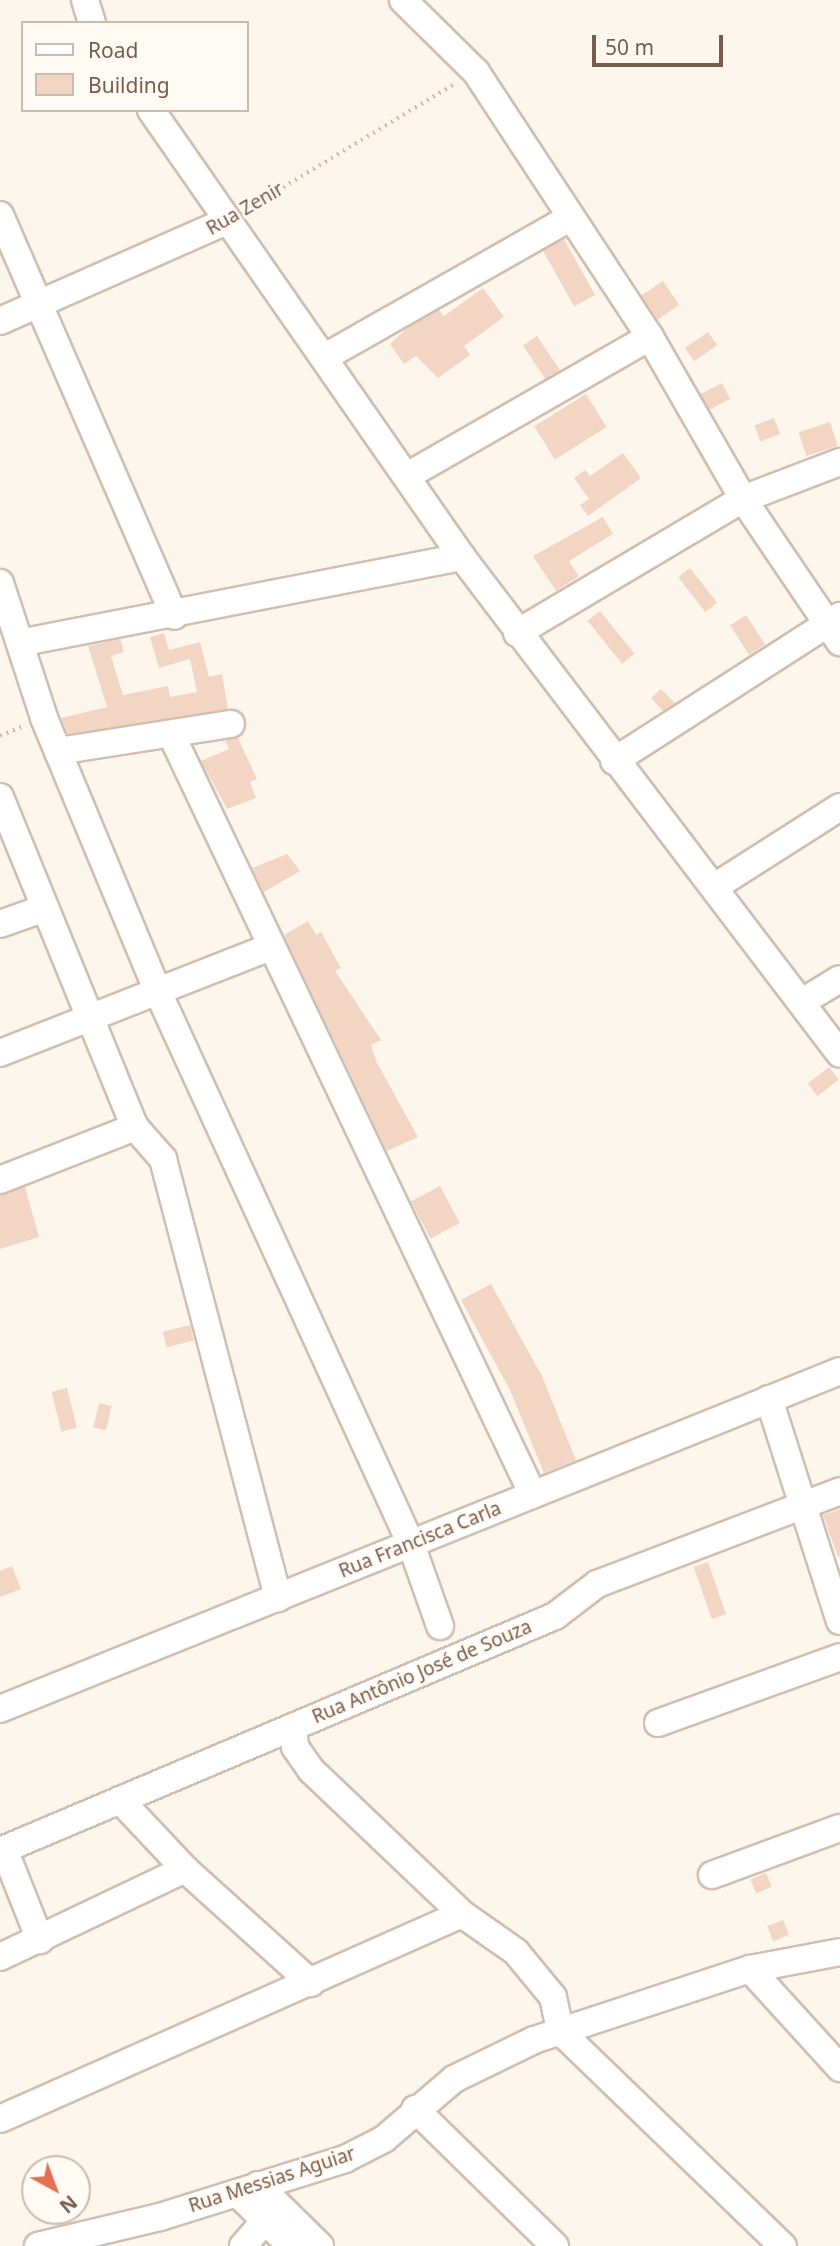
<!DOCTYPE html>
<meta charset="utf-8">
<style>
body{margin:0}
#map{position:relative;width:840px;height:2246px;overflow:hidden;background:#fdf6ec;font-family:"Noto Sans",sans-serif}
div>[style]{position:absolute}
.building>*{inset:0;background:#f3d5c3;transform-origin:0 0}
.path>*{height:3.5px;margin-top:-1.75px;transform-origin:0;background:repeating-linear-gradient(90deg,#d9b8a5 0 2px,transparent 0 7px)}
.roads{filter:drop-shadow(2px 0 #d1beb0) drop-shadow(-2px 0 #d1beb0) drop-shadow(0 2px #d1beb0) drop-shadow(0 -2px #d1beb0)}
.minor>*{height:26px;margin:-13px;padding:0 13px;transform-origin:13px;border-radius:13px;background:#fff}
span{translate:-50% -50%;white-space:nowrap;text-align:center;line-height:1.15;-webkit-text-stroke:5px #fffaf3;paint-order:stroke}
.street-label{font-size:19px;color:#7a5c4d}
.legend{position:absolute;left:21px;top:21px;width:228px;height:91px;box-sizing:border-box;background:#fffaf3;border:2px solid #cabbb1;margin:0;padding:9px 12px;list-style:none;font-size:21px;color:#7a5c4d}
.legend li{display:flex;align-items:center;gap:14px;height:35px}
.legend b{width:35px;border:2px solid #cabbb1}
.north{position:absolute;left:21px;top:2155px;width:70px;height:70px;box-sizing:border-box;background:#fffaf3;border:2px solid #cabbb1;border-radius:50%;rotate:139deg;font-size:19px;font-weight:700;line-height:28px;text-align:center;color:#7a5c4d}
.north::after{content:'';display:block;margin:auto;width:24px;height:32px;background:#e76f51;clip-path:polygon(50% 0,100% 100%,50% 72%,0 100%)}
.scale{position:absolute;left:592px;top:35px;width:131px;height:32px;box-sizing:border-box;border:4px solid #7a5c4d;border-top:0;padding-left:9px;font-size:21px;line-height:24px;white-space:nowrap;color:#7a5c4d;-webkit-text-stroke:5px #fffaf3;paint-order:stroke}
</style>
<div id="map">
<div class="building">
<div style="left:564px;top:239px;width:64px;height:24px;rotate:61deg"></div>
<div style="left:663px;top:281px;width:29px;height:26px;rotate:56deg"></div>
<div style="clip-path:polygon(483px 288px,504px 317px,464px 346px,470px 355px,438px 378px,416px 356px,404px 364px,390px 344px,407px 328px,439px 310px,444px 316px)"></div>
<div style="left:708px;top:332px;width:16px;height:28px;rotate:55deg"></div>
<div style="left:537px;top:336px;width:41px;height:17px;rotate:56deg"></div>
<div style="left:722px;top:383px;width:18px;height:24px;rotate:63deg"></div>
<div style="left:586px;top:394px;width:39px;height:61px;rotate:58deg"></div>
<div style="left:774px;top:418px;width:17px;height:21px;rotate:69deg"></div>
<div style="left:830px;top:422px;width:25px;height:33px;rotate:72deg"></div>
<div style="clip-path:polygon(623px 453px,641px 478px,588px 516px,580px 505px,589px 499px,574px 478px,585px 470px,590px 476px)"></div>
<div style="clip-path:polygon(603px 517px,613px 534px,569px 561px,579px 576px,556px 591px,533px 556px)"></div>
<div style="left:690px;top:568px;width:44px;height:15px;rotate:52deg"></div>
<div style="left:600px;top:611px;width:55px;height:16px;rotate:51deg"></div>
<div style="left:746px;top:615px;width:35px;height:19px;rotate:57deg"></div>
<div style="clip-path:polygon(164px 633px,169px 650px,200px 642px,209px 677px,222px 674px,228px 709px,68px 734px,61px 718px,107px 707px,88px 646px,120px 639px,124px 652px,111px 656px,123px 695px,168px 686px,170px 697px,197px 692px,190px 659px,159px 668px,150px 637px)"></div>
<div style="clip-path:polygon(661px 689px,675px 703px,663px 711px,651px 698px)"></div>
<div style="clip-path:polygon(238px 738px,257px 779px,250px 782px,256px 798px,227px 809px,201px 761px,229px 749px,225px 741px)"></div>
<div style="clip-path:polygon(287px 854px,300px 871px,264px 892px,252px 868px)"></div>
<div style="clip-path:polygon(308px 921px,316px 935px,321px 932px,341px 968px,335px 971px,381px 1040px,371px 1045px,377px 1063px,418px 1137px,387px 1151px,284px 935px)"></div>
<div style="left:829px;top:1067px;width:16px;height:27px;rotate:52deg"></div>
<div style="left:440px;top:1186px;width:42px;height:33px;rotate:62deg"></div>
<div style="clip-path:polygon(25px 1187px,39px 1237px,0 1249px,0 1195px)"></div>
<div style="clip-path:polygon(491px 1284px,542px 1376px,576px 1460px,544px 1473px,510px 1390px,461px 1300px)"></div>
<div style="left:190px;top:1325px;width:16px;height:28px;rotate:76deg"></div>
<div style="left:67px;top:1388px;width:41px;height:16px;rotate:76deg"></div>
<div style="left:99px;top:1403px;width:13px;height:25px;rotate:13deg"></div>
<div style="clip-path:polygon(840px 1509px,840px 1556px,838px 1557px,823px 1515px)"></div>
<div style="left:708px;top:1562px;width:55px;height:15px;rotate:71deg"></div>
<div style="clip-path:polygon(12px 1566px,21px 1589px,0 1597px,0 1571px)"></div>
<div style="left:766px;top:1873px;width:15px;height:17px;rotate:67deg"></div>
<div style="left:783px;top:1920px;width:16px;height:17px;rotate:68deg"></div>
</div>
<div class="path">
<div style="left:247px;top:209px;width:244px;rotate:-31.1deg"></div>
<div style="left:0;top:736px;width:28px;rotate:-23deg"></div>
</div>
<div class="roads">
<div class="minor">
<div style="left:85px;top:0;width:24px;rotate:73deg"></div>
<div style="left:403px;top:0;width:103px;rotate:44.6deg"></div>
<div style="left:476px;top:72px;width:317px;rotate:56.7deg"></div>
<div style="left:650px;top:337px;width:187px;rotate:60.1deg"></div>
<div style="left:743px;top:499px;width:173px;rotate:55.9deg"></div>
<div style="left:151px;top:110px;width:545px;rotate:55.17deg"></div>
<div style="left:462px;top:557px;width:624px;rotate:52.74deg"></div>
<div style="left:0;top:215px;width:437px;rotate:66.5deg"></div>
<div style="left:0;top:321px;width:248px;rotate:-23.8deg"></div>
<div style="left:325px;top:357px;width:283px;rotate:-29.6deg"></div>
<div style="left:407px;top:476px;width:280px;rotate:-29.8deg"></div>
<div style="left:0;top:583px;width:142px;rotate:71.9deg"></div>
<div style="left:44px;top:718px;width:297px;rotate:67.4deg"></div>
<div style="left:158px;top:992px;width:607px;rotate:65.38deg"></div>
<div style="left:411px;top:1544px;width:87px;rotate:70.5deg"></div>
<div style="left:517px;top:633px;width:263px;rotate:-30.7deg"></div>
<div style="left:743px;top:499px;width:104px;rotate:-20.9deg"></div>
<div style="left:24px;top:642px;width:446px;rotate:-11deg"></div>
<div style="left:172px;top:736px;width:840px;rotate:64.56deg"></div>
<div style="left:58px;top:751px;width:175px;rotate:-8.9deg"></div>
<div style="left:614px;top:761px;width:269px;rotate:-32.7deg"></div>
<div style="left:0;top:797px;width:357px;rotate:67.8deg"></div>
<div style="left:135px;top:1127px;width:43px;rotate:48.8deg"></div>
<div style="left:163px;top:1159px;width:454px;rotate:75.3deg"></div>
<div style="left:716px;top:886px;width:147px;rotate:-32.5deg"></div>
<div style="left:0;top:924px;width:48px;rotate:-19.6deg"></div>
<div style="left:802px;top:1002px;width:44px;rotate:-31.2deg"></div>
<div style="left:0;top:1053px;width:288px;rotate:-21.4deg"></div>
<div style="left:0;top:1180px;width:145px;rotate:-21.4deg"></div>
<div style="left:769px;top:1399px;width:233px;rotate:72.3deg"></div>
<div style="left:0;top:1709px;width:905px;rotate:-21.92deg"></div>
<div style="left:658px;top:1723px;width:194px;rotate:-19.9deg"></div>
<div style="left:293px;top:1727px;width:20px;rotate:84deg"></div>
<div style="left:295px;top:1747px;width:28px;rotate:55deg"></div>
<div style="left:311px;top:1770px;width:209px;rotate:43.6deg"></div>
<div style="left:462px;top:1914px;width:66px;rotate:35.1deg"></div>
<div style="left:516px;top:1952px;width:58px;rotate:50.6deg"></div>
<div style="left:553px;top:1997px;width:35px;rotate:78deg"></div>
<div style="left:560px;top:2031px;width:310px;rotate:44deg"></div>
<div style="left:120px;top:1800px;width:95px;rotate:46.7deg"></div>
<div style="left:185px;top:1869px;width:170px;rotate:42.1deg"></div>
<div style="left:4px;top:1849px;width:98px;rotate:68.4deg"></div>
<div style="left:0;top:1851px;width:603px;rotate:-22.95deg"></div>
<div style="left:555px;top:1616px;width:53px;rotate:-37.3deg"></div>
<div style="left:597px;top:1584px;width:260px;rotate:-20.9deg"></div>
<div style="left:712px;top:1875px;width:136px;rotate:-20.2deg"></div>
<div style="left:0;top:1957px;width:205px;rotate:-25.4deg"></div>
<div style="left:750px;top:1969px;width:134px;rotate:47.7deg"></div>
<div style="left:415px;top:2109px;width:196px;rotate:44.4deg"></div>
<div style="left:0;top:2119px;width:505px;rotate:-23.93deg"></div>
<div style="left:258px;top:2185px;width:87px;rotate:44.5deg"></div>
<div style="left:237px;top:2193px;width:76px;rotate:44.5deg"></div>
<div style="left:38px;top:2246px;width:125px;rotate:-13.4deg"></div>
<div style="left:160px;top:2217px;width:194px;rotate:-17.4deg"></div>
<div style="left:345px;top:2159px;width:44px;rotate:-27.1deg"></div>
<div style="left:384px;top:2139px;width:92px;rotate:-40.6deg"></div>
<div style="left:454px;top:2079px;width:89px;rotate:-26deg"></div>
<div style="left:534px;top:2040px;width:227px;rotate:-18.2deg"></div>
<div style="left:750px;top:1969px;width:92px;rotate:-10.7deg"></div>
<div style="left:243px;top:2246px;width:33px;rotate:-49deg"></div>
</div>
</div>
<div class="street-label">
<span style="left:245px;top:209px;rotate:-30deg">Rua Zenir</span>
<span style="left:420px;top:1540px;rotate:-22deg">Rua Francisca Carla</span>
<span style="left:422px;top:1672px;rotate:-23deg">Rua Antônio José de Souza</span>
<span style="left:272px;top:2180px;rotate:-18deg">Rua Messias Aguiar</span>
</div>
<ul class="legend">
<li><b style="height:9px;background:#fff"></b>Road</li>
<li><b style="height:19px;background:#f3d5c3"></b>Building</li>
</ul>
<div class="north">N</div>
<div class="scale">50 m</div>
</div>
